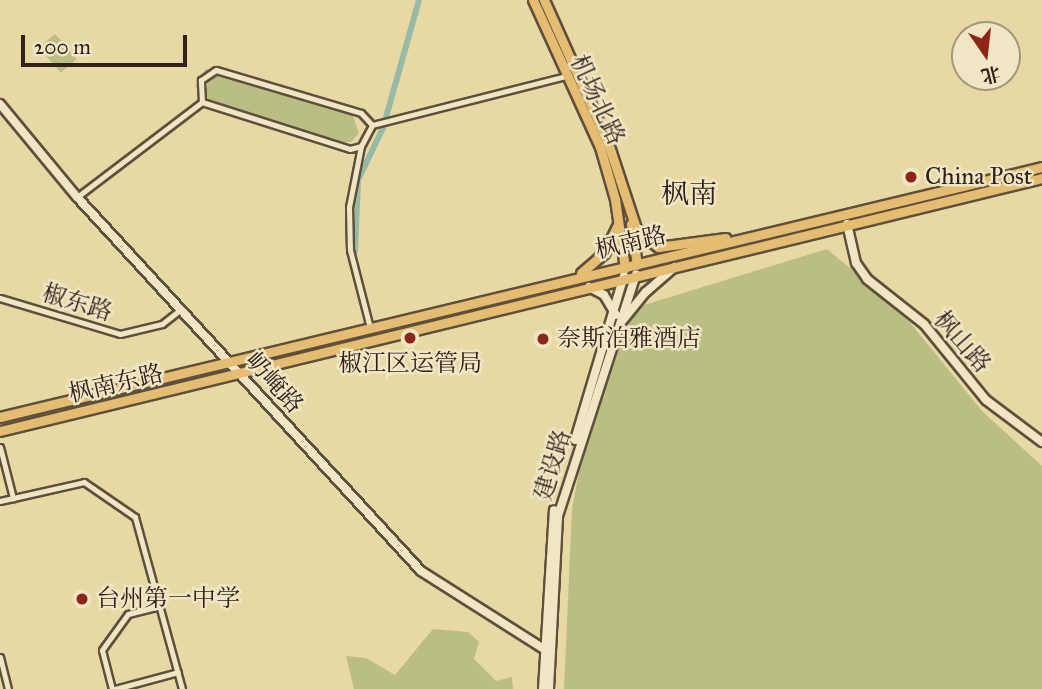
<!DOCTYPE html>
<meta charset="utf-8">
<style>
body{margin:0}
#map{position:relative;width:1042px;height:689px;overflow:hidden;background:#e8d8a4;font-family:"IM FELL Great Primer","Noto Serif SC",serif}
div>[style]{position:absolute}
.green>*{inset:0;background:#babe83;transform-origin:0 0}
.canal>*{height:6px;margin:-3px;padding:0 3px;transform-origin:3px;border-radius:3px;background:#97baa7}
.roads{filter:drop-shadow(2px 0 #5f4f3d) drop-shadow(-2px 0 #5f4f3d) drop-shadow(0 2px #5f4f3d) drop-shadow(0 -2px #5f4f3d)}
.street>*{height:5px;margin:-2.5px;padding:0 2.5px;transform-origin:2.5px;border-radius:2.5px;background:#f0e6c4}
.secondary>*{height:8px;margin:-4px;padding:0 4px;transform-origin:4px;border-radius:4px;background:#f0e6c4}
.primary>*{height:9px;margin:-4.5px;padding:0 4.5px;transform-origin:4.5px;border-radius:4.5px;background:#e4bc72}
.dots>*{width:19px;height:19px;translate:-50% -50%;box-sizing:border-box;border:4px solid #f0e6c4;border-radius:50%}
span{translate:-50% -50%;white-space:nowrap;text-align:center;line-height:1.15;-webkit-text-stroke:5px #f0e6c4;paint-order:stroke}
.street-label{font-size:24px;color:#31211b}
.poi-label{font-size:24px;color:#31211b}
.left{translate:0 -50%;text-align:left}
.quarter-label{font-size:28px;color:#31211b}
.north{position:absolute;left:951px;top:21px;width:70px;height:70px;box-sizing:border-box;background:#f0e6c4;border:2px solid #a49780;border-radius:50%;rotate:166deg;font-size:19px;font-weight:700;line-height:28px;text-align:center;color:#31211b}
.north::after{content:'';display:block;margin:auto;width:24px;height:32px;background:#8f2418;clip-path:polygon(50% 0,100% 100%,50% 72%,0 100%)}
.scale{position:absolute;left:21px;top:35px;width:166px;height:32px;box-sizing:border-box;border:4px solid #31211b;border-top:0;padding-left:9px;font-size:21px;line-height:24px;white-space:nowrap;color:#31211b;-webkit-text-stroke:5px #f0e6c4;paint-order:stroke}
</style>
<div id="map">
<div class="green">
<div style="left:55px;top:34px;width:33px;height:21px;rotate:49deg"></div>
<div style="clip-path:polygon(206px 69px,352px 114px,359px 133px,351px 142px,338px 143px,204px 98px,195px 86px)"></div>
<div style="clip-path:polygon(827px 249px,899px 309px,982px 411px,1042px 466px,1042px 689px,564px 689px,572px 509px,595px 387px,631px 309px)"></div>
<div style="clip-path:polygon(433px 629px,468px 632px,479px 642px,474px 659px,496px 681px,512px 677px,513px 689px,354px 689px,346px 656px,366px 658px,395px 675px)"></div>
</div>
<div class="canal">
<div style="left:355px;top:251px;width:71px;rotate:-87.6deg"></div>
<div style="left:358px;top:180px;width:58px;rotate:-64.3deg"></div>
<div style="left:383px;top:128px;width:133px;rotate:-74.3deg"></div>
</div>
<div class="roads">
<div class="street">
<div style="left:202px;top:102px;width:155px;rotate:17.6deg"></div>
<div style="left:350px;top:149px;width:11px;rotate:-15deg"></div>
<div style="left:361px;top:146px;width:24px;rotate:-62deg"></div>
<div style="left:361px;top:146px;width:62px;rotate:101.1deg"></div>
<div style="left:349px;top:207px;width:43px;rotate:88.7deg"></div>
<div style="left:350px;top:250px;width:81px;rotate:75.6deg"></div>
<div style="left:77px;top:197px;width:157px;rotate:-37.2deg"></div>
<div style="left:202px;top:102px;width:22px;rotate:-93deg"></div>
<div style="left:201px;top:80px;width:18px;rotate:-34deg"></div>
<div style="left:216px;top:70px;width:151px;rotate:16.5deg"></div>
<div style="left:361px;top:113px;width:16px;rotate:47deg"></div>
<div style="left:372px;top:125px;width:199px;rotate:-14.2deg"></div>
<div style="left:0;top:298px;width:125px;rotate:16.7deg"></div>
<div style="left:120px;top:334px;width:43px;rotate:-13.4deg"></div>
<div style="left:162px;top:324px;width:23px;rotate:-38deg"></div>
<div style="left:0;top:447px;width:53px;rotate:75.7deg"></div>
<div style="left:0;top:501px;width:86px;rotate:-12.7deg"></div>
<div style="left:84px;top:482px;width:62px;rotate:34.5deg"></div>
<div style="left:135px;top:517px;width:178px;rotate:74.7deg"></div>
<div style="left:0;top:657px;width:33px;rotate:76deg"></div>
<div style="left:112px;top:689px;width:40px;rotate:-104.4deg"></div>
<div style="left:102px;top:650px;width:44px;rotate:-54.2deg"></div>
<div style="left:128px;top:614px;width:33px;rotate:-14deg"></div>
<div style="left:115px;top:689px;width:65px;rotate:-15.1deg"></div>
</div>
<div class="secondary">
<div style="left:0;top:104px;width:121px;rotate:50.4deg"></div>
<div style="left:77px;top:197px;width:508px;rotate:47.39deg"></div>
<div style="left:421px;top:571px;width:153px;rotate:32.4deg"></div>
<div style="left:847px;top:224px;width:40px;rotate:77deg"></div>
<div style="left:856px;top:263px;width:19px;rotate:55deg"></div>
<div style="left:867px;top:279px;width:73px;rotate:38.3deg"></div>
<div style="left:924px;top:324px;width:98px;rotate:50.8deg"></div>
<div style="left:986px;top:400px;width:70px;rotate:36.9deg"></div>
<div style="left:589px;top:287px;width:17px;rotate:28deg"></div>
<div style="left:604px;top:295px;width:23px;rotate:59deg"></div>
<div style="left:623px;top:320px;width:36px;rotate:-51deg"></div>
<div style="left:646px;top:292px;width:38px;rotate:-41deg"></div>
<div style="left:575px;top:440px;width:171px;rotate:-73.4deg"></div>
<div style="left:543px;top:689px;width:179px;rotate:-86.5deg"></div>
<div style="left:549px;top:689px;width:173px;rotate:-87deg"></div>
<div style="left:558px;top:516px;width:254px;rotate:-72.1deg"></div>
</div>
<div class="primary">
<div style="left:533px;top:0;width:162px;rotate:65.5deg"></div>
<div style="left:600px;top:147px;width:54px;rotate:73.9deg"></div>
<div style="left:615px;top:199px;width:70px;rotate:81.8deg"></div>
<div style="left:544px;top:0;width:157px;rotate:65.9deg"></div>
<div style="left:608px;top:143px;width:93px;rotate:71.8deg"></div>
<div style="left:637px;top:231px;width:26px;rotate:37deg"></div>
<div style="left:658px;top:247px;width:68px;rotate:-7.7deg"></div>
<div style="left:631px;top:224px;width:41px;rotate:81.7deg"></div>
<div style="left:581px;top:273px;width:30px;rotate:-41deg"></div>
<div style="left:604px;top:253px;width:32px;rotate:-64deg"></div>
<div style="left:0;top:417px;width:1072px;rotate:-13.49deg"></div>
<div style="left:0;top:431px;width:1072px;rotate:-13.65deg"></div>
</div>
</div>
<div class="dots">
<div style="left:911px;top:177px;background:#8f2418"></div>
<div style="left:410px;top:338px;background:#8f2418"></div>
<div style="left:543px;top:339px;background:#8f2418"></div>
<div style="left:82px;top:599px;background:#8f2418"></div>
</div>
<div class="street-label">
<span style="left:597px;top:100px;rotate:65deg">机场北路</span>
<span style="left:631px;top:243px;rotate:-13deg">枫南路</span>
<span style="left:77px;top:303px;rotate:17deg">椒东路</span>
<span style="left:962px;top:342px;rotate:49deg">枫山路</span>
<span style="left:274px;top:383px;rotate:48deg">屷崦路</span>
<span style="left:116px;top:384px;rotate:-13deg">枫南东路</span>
<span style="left:553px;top:465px;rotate:-73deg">建设路</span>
</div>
<div class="poi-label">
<span class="left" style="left:925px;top:177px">China Post</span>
<span class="left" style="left:557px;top:339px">奈斯泊雅酒店</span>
<span style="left:410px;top:364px">椒江区运管局</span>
<span class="left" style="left:96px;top:599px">台州第一中学</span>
</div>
<div class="quarter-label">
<span style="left:689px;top:194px">枫南</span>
</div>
<div class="north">北</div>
<div class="scale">200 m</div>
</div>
